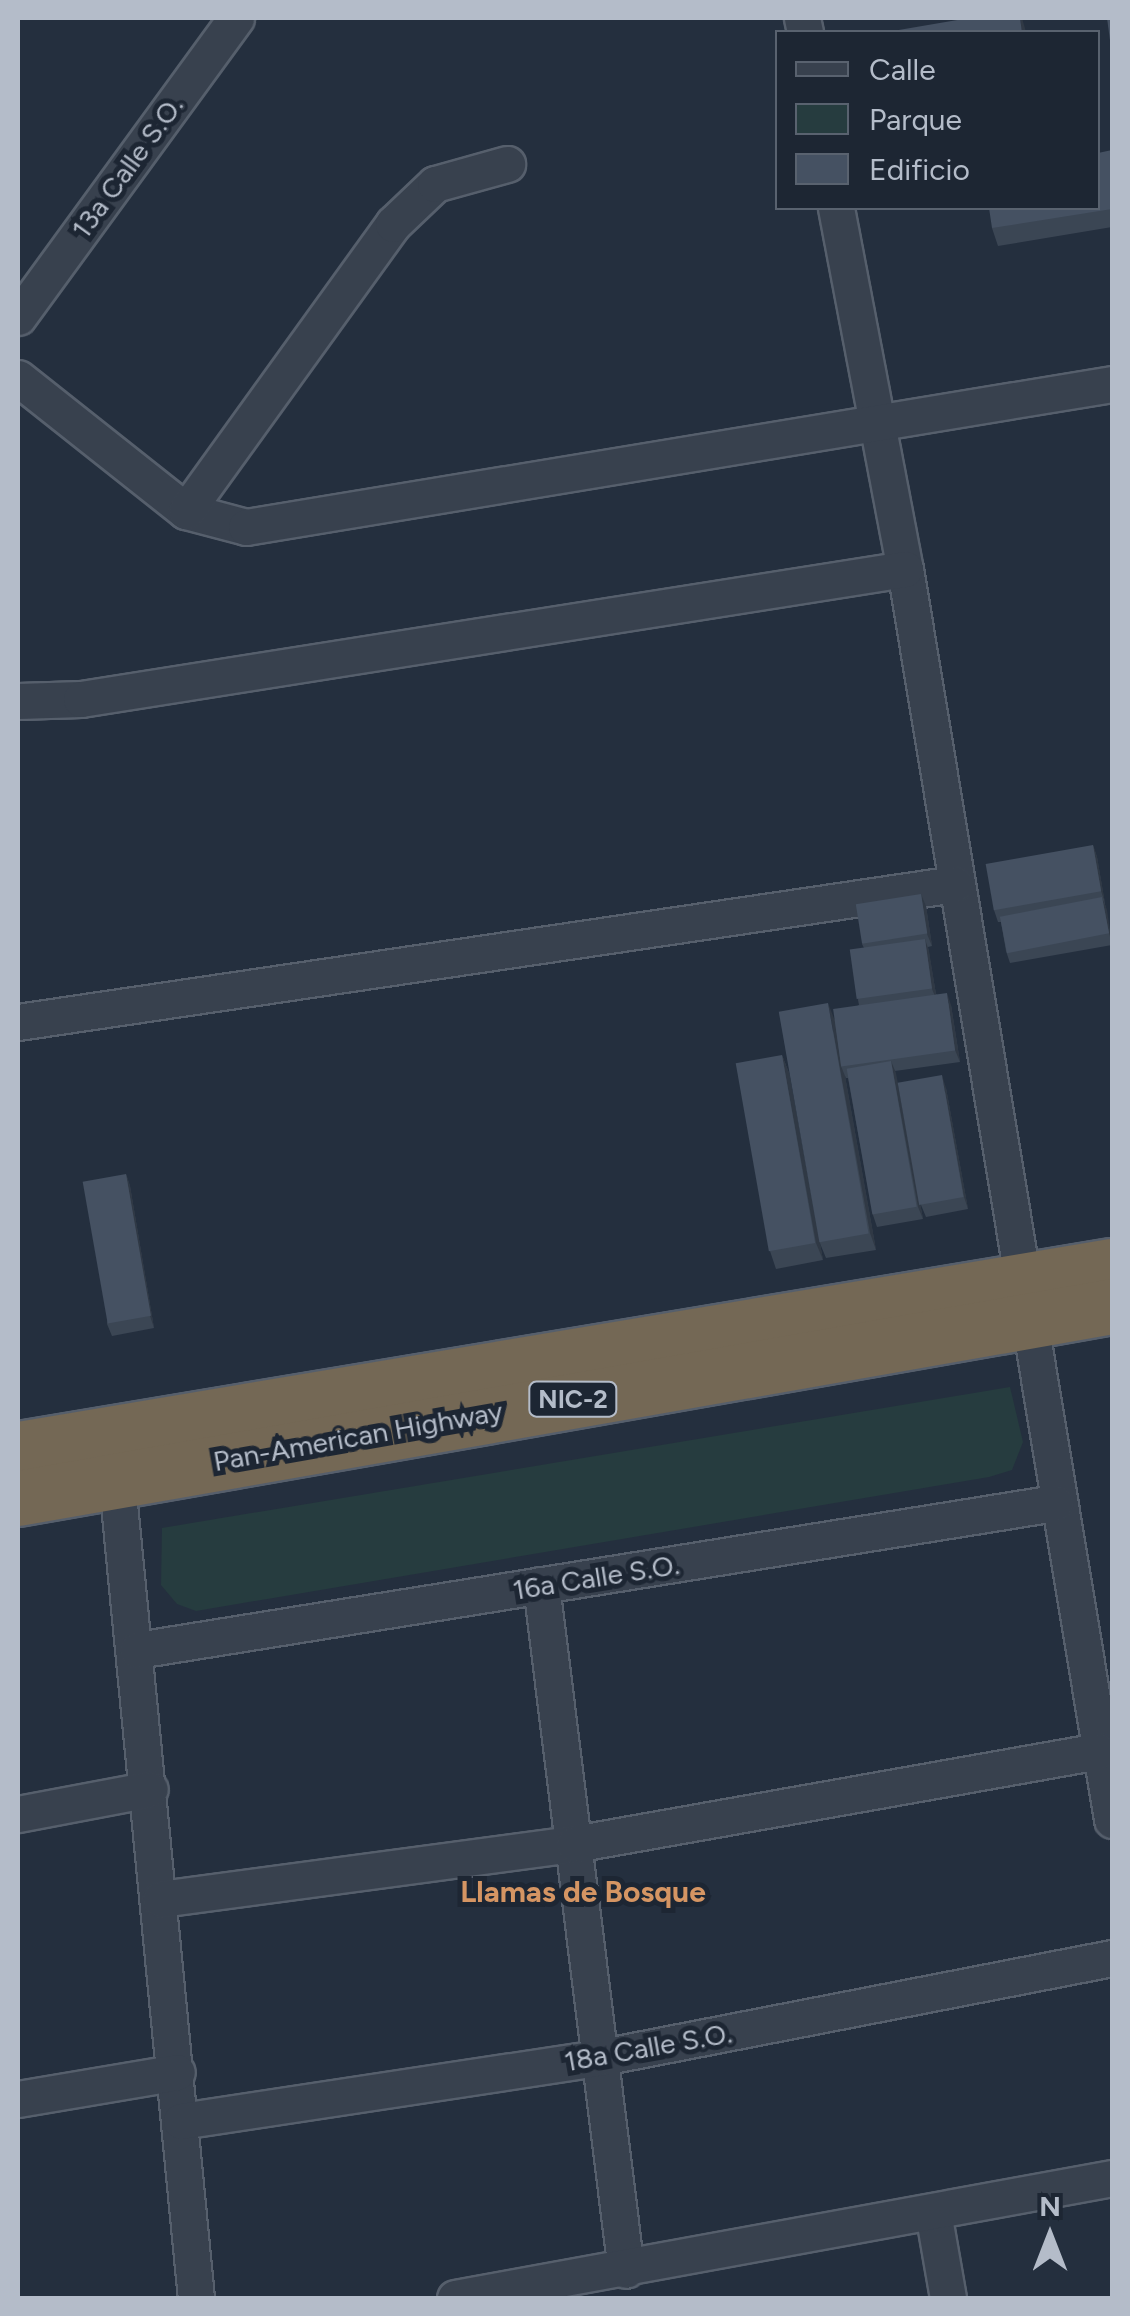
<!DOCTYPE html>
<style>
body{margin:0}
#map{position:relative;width:1130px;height:2316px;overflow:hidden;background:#242f3e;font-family:Figtree,sans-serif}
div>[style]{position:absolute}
.green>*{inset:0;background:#263c3f}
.roads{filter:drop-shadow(2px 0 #565f6c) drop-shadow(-2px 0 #565f6c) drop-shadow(0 2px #565f6c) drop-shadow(0 -2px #565f6c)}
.street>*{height:35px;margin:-17.5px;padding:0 17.5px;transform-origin:17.5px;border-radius:17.5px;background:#38414e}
.highway>*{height:55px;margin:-27.5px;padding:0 27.5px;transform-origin:27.5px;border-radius:27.5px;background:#746855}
.wall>*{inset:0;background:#3b4654}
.shaded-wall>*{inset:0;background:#303945}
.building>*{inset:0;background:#455162;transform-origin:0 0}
span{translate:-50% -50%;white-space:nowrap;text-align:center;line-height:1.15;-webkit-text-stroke:10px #1d2633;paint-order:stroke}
.shield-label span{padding:2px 8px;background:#1d2633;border:2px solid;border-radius:8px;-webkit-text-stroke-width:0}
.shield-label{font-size:25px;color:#b4bcc9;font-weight:700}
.street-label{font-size:28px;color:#b4bcc9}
.neighbourhood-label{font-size:30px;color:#d59563;font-weight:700}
.frame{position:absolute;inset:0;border:20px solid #b4bcc9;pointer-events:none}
.legend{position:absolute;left:775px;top:30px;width:325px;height:180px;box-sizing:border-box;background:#1d2633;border:2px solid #59626f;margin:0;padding:12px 18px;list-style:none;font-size:30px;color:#b4bcc9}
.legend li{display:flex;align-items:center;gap:20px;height:50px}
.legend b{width:50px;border:2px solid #59626f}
.north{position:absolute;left:1000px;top:2186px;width:100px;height:100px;-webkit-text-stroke:8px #1d2633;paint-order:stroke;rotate:0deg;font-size:28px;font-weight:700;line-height:40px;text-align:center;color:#b4bcc9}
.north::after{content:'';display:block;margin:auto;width:35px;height:45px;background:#b4bcc9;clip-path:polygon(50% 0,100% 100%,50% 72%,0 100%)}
</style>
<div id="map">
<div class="green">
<div style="clip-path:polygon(1010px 1387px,1023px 1442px,1012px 1470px,989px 1477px,196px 1611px,177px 1604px,161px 1585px,162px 1528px)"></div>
</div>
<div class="roads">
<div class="street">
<div style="left:802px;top:18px;width:14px;rotate:78deg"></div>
<div style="left:836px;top:208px;width:368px;rotate:79.2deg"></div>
<div style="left:905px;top:569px;width:1268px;rotate:80.6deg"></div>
<div style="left:18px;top:317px;width:370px;rotate:-53.9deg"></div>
<div style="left:18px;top:378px;width:214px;rotate:38.4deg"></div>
<div style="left:186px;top:511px;width:62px;rotate:14.9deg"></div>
<div style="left:246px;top:527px;width:878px;rotate:-9.38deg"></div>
<div style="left:186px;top:511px;width:354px;rotate:-54.2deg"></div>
<div style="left:393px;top:224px;width:58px;rotate:-43.6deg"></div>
<div style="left:435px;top:184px;width:75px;rotate:-15.5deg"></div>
<div style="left:18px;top:701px;width:63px;rotate:-1.8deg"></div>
<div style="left:81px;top:699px;width:834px;rotate:-8.97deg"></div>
<div style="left:18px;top:1022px;width:947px;rotate:-8.38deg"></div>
<div style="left:115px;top:1463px;width:839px;rotate:84.46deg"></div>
<div style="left:541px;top:1585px;width:690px;rotate:82.93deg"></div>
<div style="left:137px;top:1650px;width:930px;rotate:-9.1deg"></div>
<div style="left:18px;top:1814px;width:134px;rotate:-10.7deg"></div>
<div style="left:160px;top:1899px;width:418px;rotate:-7.6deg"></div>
<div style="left:574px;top:1844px;width:533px;rotate:-10.05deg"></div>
<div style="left:18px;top:2099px;width:161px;rotate:-9.6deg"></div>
<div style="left:181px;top:2121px;width:426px;rotate:-8.6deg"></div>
<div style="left:602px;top:2057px;width:520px;rotate:-10.99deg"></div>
<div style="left:933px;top:2212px;width:87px;rotate:80.1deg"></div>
<div style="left:455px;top:2298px;width:668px;rotate:-10.35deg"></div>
</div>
<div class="highway">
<div style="left:18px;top:1449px;width:1109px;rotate:-9.5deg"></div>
<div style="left:18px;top:1498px;width:1111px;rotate:-9.95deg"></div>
</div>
</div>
<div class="wall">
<div style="clip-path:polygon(1112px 150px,1112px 227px,998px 246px,992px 228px)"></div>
<div style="clip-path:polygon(1093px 845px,1097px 857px,1112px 945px,1010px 963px,1006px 951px,1001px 922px,998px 922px,994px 910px)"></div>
<div style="clip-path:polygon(921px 894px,926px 906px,932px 946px,928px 947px,936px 994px,951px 1005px,960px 1062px,895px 1071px,923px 1219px,877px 1227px,873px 1215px,848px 1078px,846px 1078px,845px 1076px,876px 1250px,826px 1258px,819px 1241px,834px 1020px,859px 1005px,858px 1000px,864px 948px,862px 944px)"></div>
<div style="clip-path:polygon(782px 1055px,789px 1073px,823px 1260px,776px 1269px,770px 1251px)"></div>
<div style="clip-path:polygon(946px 1088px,968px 1209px,926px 1217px,921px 1205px)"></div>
<div style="clip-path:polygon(126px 1174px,130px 1186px,154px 1328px,112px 1336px,107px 1324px)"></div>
</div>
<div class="shaded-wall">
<div style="clip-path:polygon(1020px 18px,1022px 18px,1026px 32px,1022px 32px)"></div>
<div style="clip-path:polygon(1093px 845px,1097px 857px,1105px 903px,1101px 891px)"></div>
<div style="clip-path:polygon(921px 894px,926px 906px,932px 946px,927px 934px)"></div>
<div style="clip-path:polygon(1102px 897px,1107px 910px,1112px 944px,1109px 933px)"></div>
<div style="clip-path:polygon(925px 939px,929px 951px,937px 1001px,932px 989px)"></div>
<div style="clip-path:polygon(947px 993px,951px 1005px,960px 1062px,955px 1050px)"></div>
<div style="clip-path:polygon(828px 1003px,835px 1021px,841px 1066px,845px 1076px,876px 1250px,870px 1233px)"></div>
<div style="clip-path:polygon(782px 1055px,789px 1073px,823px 1260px,816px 1243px)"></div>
<div style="clip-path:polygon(891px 1061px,896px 1073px,923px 1219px,918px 1207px)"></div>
<div style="clip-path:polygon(942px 1075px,946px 1088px,968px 1209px,964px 1197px)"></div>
<div style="clip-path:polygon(126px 1174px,130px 1186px,154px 1328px,150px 1316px)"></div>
</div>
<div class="building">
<div style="clip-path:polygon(969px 18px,1020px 18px,1022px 32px,887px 32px)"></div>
<div style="clip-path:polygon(1107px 18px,1112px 18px,1112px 55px)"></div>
<div style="clip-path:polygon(1112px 150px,1112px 209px,992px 228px,989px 208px,1098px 208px,1098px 153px)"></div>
<div style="left:1093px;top:845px;width:47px;height:109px;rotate:80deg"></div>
<div style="left:921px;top:894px;width:40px;height:66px;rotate:81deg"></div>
<div style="left:1102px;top:897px;width:37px;height:104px;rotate:79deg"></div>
<div style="left:925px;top:939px;width:50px;height:76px;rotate:82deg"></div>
<div style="left:947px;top:993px;width:58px;height:115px;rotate:82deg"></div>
<div style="left:828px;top:1003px;width:234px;height:50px;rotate:80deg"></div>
<div style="left:782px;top:1055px;width:191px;height:47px;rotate:80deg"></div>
<div style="left:891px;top:1061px;width:148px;height:45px;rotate:80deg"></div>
<div style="left:942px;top:1075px;width:124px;height:45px;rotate:80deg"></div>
<div style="left:126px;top:1174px;width:144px;height:44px;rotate:80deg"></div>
</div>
<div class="shield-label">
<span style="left:573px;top:1399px">NIC-2</span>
</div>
<div class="street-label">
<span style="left:127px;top:167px;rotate:-54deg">13a Calle S.O.</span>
<span style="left:358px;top:1436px;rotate:-10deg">Pan-American Highway</span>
<span style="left:596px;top:1577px;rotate:-9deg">16a Calle S.O.</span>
<span style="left:648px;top:2047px;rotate:-10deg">18a Calle S.O.</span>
</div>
<div class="neighbourhood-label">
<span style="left:583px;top:1892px">Llamas de Bosque</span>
</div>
<div class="frame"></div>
<ul class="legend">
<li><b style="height:12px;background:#38414e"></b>Calle</li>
<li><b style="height:28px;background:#263c3f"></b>Parque</li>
<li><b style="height:28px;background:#455162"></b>Edificio</li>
</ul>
<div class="north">N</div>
</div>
